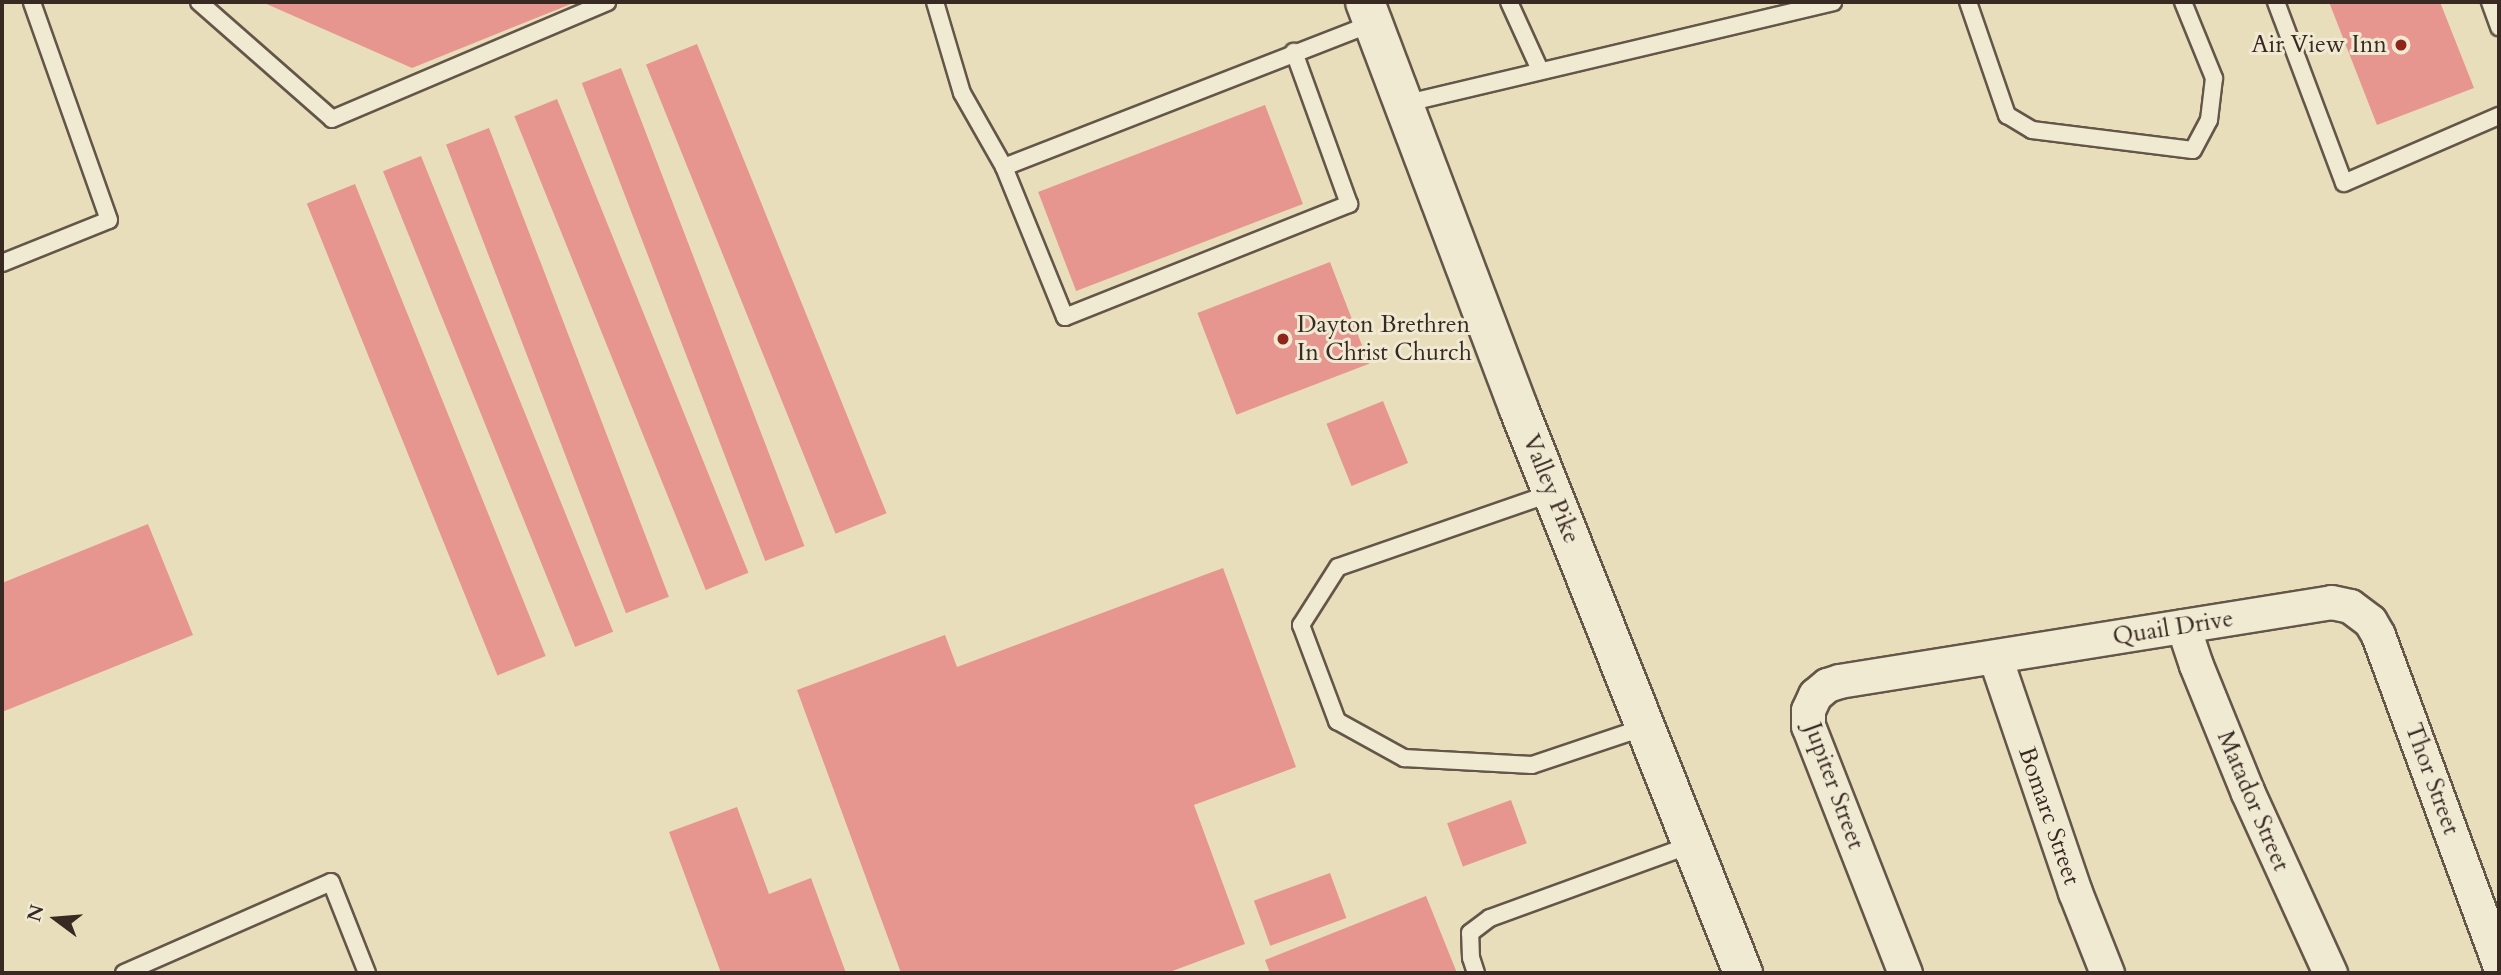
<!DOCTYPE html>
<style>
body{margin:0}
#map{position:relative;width:2501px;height:975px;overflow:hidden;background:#e8debc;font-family:Cardo,serif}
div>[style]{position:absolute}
.building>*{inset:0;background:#e6968e;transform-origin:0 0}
.roads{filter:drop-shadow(2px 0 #645648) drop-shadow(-2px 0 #645648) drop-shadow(0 2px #645648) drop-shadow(0 -2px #645648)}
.service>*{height:16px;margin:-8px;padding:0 8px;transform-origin:8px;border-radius:8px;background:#f0ead3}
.minor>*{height:33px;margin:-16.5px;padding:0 16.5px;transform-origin:16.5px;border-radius:16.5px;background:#f0ead3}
.tertiary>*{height:38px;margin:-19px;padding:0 19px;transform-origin:19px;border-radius:19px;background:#f0ead3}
.dots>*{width:19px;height:19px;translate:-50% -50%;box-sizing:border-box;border:4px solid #f0ead3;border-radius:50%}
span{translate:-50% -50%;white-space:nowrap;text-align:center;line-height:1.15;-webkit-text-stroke:6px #f0ead3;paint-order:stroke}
.poi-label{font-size:24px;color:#382922}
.right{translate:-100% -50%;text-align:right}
.left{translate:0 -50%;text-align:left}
.street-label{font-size:24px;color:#382922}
.frame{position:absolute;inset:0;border:4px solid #382922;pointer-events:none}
.north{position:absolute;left:21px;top:884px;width:70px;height:70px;-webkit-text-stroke:5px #f0ead3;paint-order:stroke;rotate:286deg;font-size:19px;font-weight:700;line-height:28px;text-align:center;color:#382922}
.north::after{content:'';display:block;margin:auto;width:24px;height:32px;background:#382922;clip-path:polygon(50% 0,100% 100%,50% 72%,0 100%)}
</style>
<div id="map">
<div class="building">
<div style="clip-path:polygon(262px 2px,576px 2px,412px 68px)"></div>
<div style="clip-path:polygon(2329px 2px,2440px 2px,2474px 88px,2377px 125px)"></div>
<div style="left:697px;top:44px;width:506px;height:55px;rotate:68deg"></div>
<div style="left:621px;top:68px;width:512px;height:42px;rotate:69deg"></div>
<div style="left:557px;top:99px;width:511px;height:46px;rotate:68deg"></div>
<div style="left:1265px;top:105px;width:106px;height:243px;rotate:69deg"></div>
<div style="left:489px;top:128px;width:502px;height:46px;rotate:69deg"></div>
<div style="left:421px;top:156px;width:513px;height:41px;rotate:68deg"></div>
<div style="left:355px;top:184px;width:509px;height:52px;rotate:68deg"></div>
<div style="left:1330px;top:262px;width:109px;height:142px;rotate:69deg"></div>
<div style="left:1383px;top:401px;width:67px;height:61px;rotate:68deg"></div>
<div style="clip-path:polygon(148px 524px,193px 635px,2px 712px,2px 583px)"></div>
<div style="clip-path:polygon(1223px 568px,1296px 767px,1194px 805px,1245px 944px,1167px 973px,901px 973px,797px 690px,945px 635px,957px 667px)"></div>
<div style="left:1511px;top:800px;width:46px;height:68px;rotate:70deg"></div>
<div style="clip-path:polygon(737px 807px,769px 894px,811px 878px,846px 973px,721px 973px,669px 832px)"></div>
<div style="left:1330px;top:873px;width:48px;height:81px;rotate:70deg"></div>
<div style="clip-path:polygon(1426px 896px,1457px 973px,1270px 973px,1265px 960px)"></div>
</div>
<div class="roads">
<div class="service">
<div style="left:199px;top:2px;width:177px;rotate:41.3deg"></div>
<div style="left:332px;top:119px;width:299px;rotate:-23deg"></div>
<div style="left:935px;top:2px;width:95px;rotate:73.5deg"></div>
<div style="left:962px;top:93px;width:85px;rotate:60.4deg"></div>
<div style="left:1004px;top:167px;width:396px;rotate:-21.3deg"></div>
<div style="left:1509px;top:2px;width:75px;rotate:65.5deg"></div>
<div style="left:1968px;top:2px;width:120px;rotate:71deg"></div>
<div style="left:2007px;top:115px;width:29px;rotate:31deg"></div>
<div style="left:2032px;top:130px;width:162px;rotate:7.1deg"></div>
<div style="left:2193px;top:150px;width:34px;rotate:-62deg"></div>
<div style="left:2209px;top:120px;width:42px;rotate:-83.2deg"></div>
<div style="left:2214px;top:78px;width:82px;rotate:-112.2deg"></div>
<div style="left:2276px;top:2px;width:193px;rotate:69.4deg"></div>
<div style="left:2344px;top:183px;width:169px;rotate:-23.4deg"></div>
<div style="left:2490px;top:2px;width:27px;rotate:70deg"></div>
<div style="left:1403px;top:104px;width:442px;rotate:-13.3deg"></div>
<div style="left:1004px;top:167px;width:162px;rotate:67.9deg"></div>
<div style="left:1065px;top:317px;width:306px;rotate:-21.7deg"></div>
<div style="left:1349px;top:204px;width:162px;rotate:-109.9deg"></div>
<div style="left:2px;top:263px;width:115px;rotate:-21.9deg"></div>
<div style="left:109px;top:220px;width:231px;rotate:-109.5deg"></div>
<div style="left:1552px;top:493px;width:226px;rotate:160.9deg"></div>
<div style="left:1338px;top:567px;width:69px;rotate:122.5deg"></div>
<div style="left:1301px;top:625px;width:103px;rotate:69.4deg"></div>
<div style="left:1337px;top:721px;width:77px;rotate:28.9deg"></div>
<div style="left:1404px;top:758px;width:128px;rotate:3.1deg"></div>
<div style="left:1532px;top:765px;width:119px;rotate:-18.6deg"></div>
<div style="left:124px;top:973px;width:226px;rotate:-23.7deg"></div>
<div style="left:331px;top:882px;width:98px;rotate:68.4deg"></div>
<div style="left:1476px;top:973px;width:16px;rotate:-108deg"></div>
<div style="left:1471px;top:958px;width:25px;rotate:-92deg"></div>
<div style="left:1470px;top:933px;width:25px;rotate:-37deg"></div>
<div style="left:1490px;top:918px;width:214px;rotate:-20deg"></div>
</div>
<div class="minor">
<div style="left:2183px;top:626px;width:41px;rotate:71.6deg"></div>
<div style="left:2196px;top:665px;width:138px;rotate:67.9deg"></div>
<div style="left:2248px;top:793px;width:198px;rotate:65.5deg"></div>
<div style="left:1995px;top:657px;width:248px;rotate:71.2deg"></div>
<div style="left:2075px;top:892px;width:87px;rotate:68.4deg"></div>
<div style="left:1905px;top:973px;width:265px;rotate:-111.4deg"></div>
<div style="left:1808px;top:726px;width:16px;rotate:-90deg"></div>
<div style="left:1808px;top:710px;width:17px;rotate:-65deg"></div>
<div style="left:1815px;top:695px;width:16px;rotate:-40deg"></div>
<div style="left:1827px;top:685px;width:13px;rotate:-18deg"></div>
<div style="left:1839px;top:681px;width:498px;rotate:-9.1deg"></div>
<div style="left:2331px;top:602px;width:19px;rotate:12deg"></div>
<div style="left:2350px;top:606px;width:25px;rotate:37deg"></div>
<div style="left:2370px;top:621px;width:16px;rotate:60deg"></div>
<div style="left:2378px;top:635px;width:350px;rotate:69.8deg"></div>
</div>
<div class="tertiary">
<div style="left:1365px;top:2px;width:433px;rotate:69.3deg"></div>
<div style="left:1518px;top:407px;width:609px;rotate:68.32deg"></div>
</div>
</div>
<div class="dots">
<div style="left:2401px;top:45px;background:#8f2418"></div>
<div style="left:1283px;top:339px;background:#8f2418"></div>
</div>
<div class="poi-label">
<span class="right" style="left:2387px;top:45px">Air View Inn</span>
<span class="left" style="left:1297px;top:339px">Dayton Brethren<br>In Christ Church</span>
</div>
<div class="street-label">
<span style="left:1551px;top:489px;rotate:68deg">Valley Pike</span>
<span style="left:2173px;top:628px;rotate:-9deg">Quail Drive</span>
<span style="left:2432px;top:779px;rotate:70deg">Thor Street</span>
<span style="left:1834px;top:786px;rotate:70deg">Jupiter Street</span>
<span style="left:2253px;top:801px;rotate:67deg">Matador Street</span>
<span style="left:2049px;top:816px;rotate:71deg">Bomarc Street</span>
</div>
<div class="frame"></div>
<div class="north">N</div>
</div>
